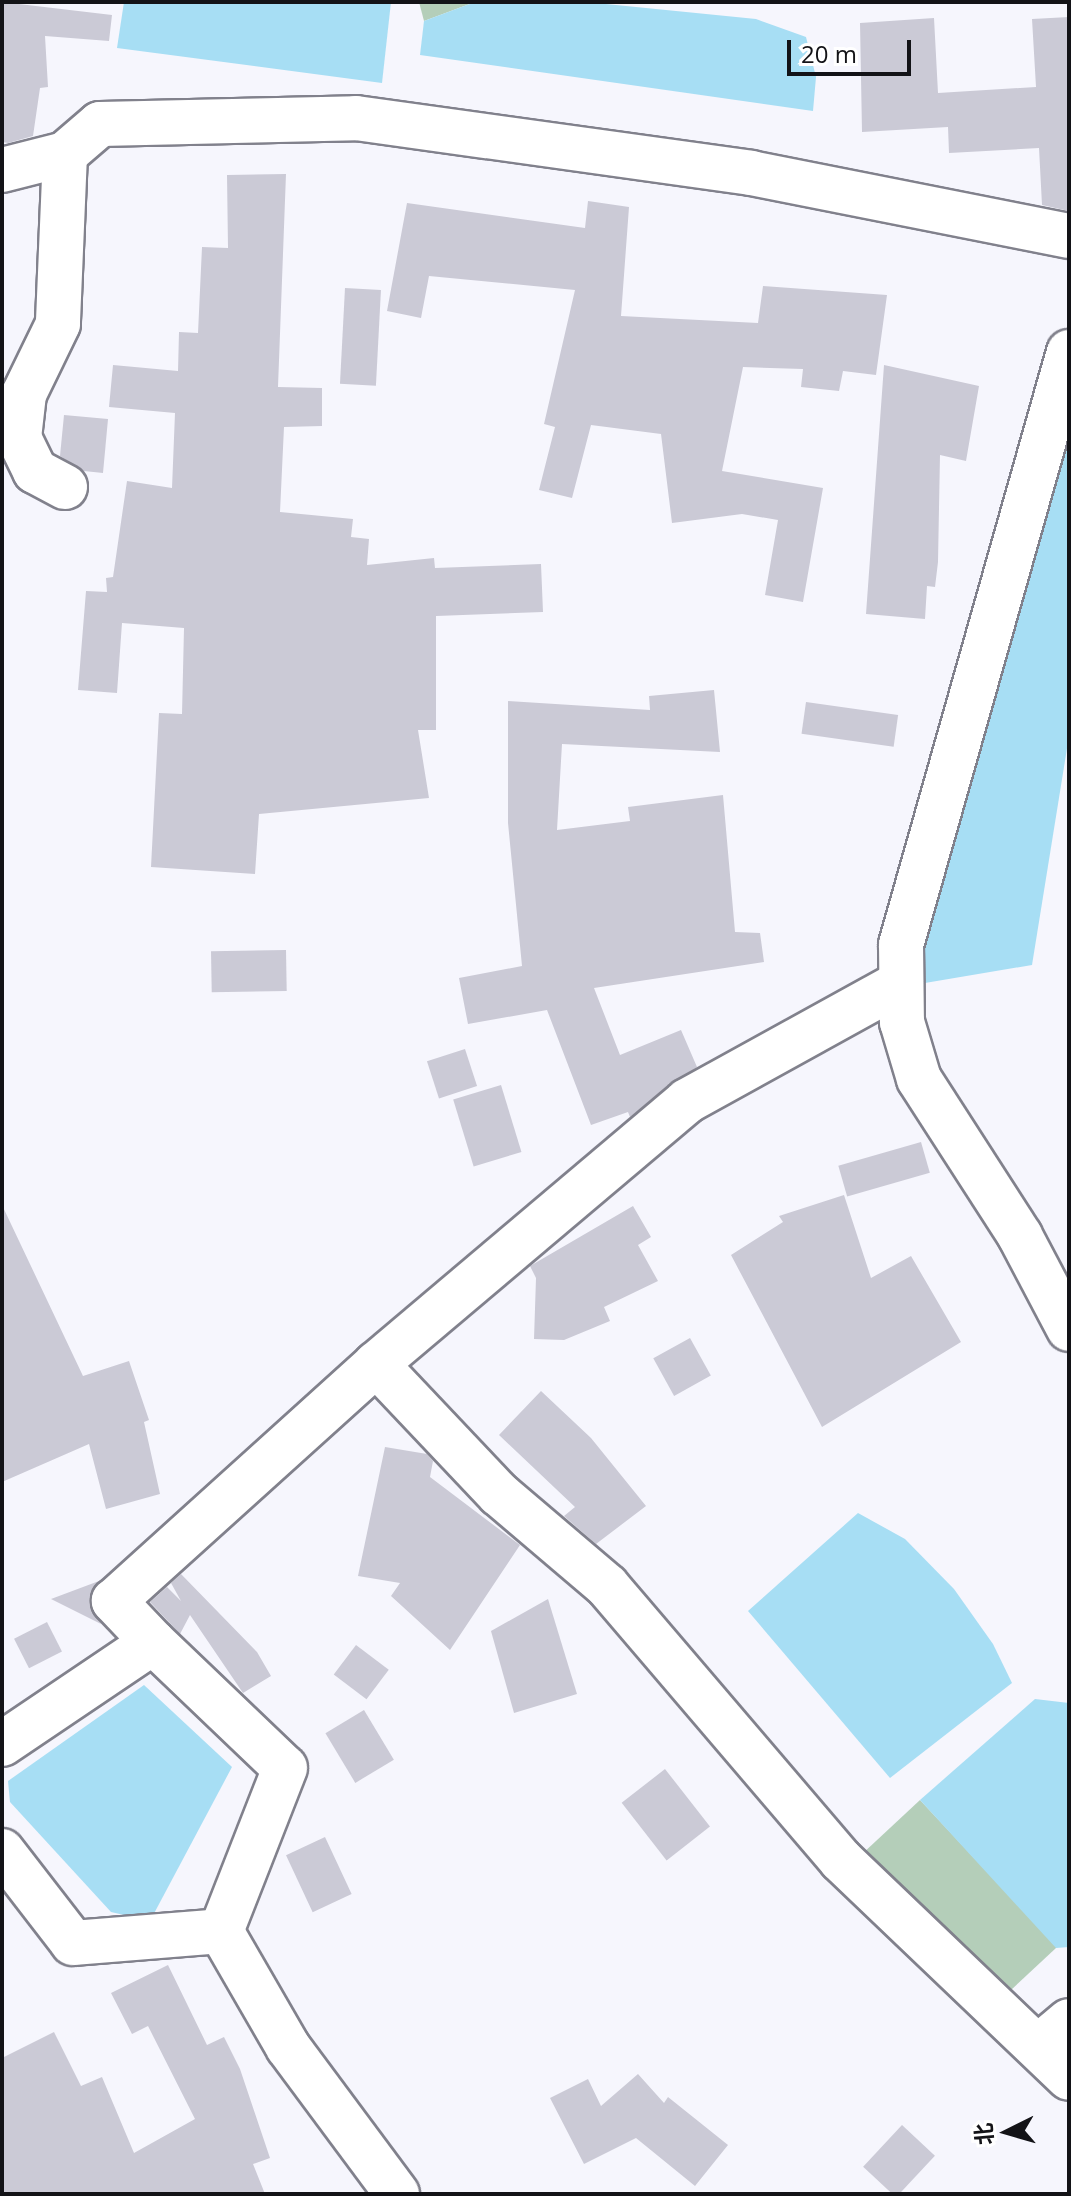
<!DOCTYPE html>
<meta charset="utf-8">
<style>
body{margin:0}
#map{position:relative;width:1071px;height:2196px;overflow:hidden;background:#f6f6fd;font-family:"Open Sans","Noto Sans SC",sans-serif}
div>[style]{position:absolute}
.green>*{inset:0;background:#b4ceb9;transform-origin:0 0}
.water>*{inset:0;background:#a7def4}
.building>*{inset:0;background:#cbcad6;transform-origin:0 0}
.roads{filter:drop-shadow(2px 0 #81818c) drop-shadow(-2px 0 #81818c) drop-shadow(0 2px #81818c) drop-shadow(0 -2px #81818c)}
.street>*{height:44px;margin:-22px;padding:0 22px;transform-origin:22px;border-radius:22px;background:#fff}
span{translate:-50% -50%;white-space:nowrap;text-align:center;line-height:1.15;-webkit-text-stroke:6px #fff;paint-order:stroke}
.frame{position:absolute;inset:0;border:4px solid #131317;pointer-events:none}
.north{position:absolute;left:967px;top:2092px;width:80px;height:80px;-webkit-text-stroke:6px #fff;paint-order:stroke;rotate:265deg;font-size:22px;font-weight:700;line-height:32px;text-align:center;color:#131317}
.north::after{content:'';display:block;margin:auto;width:28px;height:36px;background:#131317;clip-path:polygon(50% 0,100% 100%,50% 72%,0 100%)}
.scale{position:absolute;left:787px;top:40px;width:124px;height:36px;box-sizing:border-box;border:4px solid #131317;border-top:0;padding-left:10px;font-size:24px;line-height:28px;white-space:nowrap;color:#131317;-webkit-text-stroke:6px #fff;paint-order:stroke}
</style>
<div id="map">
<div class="green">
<div style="clip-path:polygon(419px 2px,475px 2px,424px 21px)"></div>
<div style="left:920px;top:1800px;width:201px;height:110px;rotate:47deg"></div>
</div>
<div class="water">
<div style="clip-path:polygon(124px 2px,391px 2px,382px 83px,117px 48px)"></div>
<div style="clip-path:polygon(475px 2px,586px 2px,756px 19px,806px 37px,816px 77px,813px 111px,420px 55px,424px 21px)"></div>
<div style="clip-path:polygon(1069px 410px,1069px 736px,1032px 965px,925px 983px,917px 955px)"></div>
<div style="clip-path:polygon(858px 1513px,905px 1539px,954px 1589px,993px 1644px,1012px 1683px,890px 1778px,748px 1611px)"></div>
<div style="clip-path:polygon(144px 1685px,232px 1767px,150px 1921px,111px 1912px,10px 1802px,8px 1781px)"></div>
<div style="clip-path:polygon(1035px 1699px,1069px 1703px,1069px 1947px,1056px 1948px,920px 1800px)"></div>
</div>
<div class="building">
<div style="clip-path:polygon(2px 2px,112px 15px,109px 41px,45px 36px,48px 87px,40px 88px,33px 136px,8px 143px,2px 142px)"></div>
<div style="clip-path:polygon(1069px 17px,1069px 211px,1042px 205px,1039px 148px,949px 153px,948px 127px,862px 132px,860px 23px,934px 18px,938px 93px,1036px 87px,1032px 19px)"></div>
<div style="clip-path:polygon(286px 174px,278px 387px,322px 388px,322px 426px,284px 427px,280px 512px,353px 519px,351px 537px,369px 539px,367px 565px,434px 558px,435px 568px,541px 564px,543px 612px,436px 616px,436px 730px,418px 730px,429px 798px,259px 814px,255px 874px,151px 867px,159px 713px,182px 714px,184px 628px,122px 623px,117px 693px,78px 690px,86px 591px,107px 592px,106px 578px,113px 577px,127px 481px,172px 488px,175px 413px,109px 407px,113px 365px,178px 371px,179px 332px,198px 333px,202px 247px,228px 248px,227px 175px)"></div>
<div style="clip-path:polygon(588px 201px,629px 207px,621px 316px,758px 323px,763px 286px,887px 295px,876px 375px,843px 371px,839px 391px,801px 387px,803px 369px,743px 367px,722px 471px,823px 488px,803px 602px,765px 595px,778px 520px,742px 514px,672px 523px,661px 434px,591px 425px,572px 498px,539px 490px,555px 427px,544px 424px,575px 290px,429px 276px,421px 318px,387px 311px,407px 203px,585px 228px)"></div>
<div style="left:345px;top:288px;width:36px;height:96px;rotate:3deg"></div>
<div style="clip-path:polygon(884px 365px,979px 386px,966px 461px,940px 455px,938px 562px,935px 587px,927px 586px,925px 619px,866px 614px)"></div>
<div style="clip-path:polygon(64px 415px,108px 419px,103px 473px,84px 471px,60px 456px)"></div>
<div style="clip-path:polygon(714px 690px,720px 752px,562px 744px,557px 830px,630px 821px,628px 807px,723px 795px,735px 932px,760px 933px,764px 962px,594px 988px,620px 1055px,681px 1030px,697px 1067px,630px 1117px,628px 1112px,591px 1125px,547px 1010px,468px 1024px,459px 978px,522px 966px,508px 823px,508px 701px,650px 710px,649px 696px)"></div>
<div style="left:806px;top:702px;width:93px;height:32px;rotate:8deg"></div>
<div style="left:286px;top:950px;width:41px;height:75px;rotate:89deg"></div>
<div style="left:465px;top:1049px;width:39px;height:40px;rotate:72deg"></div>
<div style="left:501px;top:1085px;width:70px;height:50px;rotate:73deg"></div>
<div style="left:921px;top:1142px;width:32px;height:86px;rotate:74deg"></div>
<div style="clip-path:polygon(844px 1195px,871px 1278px,911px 1256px,961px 1342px,822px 1427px,731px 1255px,783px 1222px,779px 1216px)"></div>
<div style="clip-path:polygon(2px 1205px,83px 1376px,129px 1361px,149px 1420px,144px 1422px,160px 1494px,106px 1509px,89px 1444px,2px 1482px)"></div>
<div style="clip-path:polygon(633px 1206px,651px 1237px,638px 1245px,658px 1281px,604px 1307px,610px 1321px,564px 1340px,534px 1339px,536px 1278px,530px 1266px)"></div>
<div style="left:690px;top:1338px;width:43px;height:42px;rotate:61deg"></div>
<div style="clip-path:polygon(541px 1391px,591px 1438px,646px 1506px,596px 1544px,564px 1516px,575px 1507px,499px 1435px)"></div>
<div style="clip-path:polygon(385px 1447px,427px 1454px,433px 1461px,430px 1477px,520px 1545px,450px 1650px,391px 1596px,400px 1583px,358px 1576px)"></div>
<div style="clip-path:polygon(181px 1574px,257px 1652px,271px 1676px,243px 1693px,190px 1615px,180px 1634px,150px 1602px,167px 1587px,181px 1601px,171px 1583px)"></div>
<div style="clip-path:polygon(99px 1581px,90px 1606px,101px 1624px,51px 1599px)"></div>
<div style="clip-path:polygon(548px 1599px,577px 1694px,514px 1713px,491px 1631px)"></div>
<div style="left:47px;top:1622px;width:33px;height:37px;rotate:63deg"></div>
<div style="left:356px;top:1645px;width:41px;height:37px;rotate:37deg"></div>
<div style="left:364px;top:1710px;width:58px;height:45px;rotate:59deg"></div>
<div style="left:665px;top:1769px;width:73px;height:55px;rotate:52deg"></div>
<div style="left:325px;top:1837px;width:63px;height:43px;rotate:65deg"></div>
<div style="clip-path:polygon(168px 1965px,207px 2045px,224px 2037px,240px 2069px,270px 2158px,253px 2164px,265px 2194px,2px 2194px,2px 2058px,54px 2032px,81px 2086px,102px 2077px,134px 2153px,195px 2119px,148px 2026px,132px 2034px,111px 1993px)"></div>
<div style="clip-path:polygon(638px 2074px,664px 2103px,668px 2097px,728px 2145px,695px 2186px,636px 2138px,584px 2164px,550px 2098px,588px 2079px,601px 2106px)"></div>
<div style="left:902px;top:2125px;width:45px;height:57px;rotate:43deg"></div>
</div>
<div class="roads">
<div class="street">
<div style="left:65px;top:154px;width:46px;rotate:-40.6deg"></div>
<div style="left:100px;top:124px;width:256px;rotate:-1.3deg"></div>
<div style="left:356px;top:118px;width:399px;rotate:7.9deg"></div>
<div style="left:751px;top:173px;width:324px;rotate:11.2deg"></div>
<div style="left:2px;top:170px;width:65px;rotate:-14.3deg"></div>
<div style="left:65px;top:154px;width:170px;rotate:92.4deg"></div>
<div style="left:58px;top:324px;width:78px;rotate:115.9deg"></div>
<div style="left:24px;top:394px;width:44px;rotate:96.5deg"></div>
<div style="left:19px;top:438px;width:37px;rotate:64deg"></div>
<div style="left:35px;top:471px;width:34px;rotate:28deg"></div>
<div style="left:1069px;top:352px;width:616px;rotate:105.82deg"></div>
<div style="left:901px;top:945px;width:77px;rotate:89.3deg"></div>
<div style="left:902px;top:1022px;width:59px;rotate:73.4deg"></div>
<div style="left:919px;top:1079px;width:187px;rotate:57.2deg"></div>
<div style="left:1020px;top:1236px;width:105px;rotate:62.2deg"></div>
<div style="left:376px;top:1364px;width:179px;rotate:46.6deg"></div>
<div style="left:499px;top:1494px;width:142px;rotate:40.4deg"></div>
<div style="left:607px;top:1586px;width:360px;rotate:49.5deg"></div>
<div style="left:841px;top:1860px;width:315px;rotate:43.7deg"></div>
<div style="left:153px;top:1642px;width:57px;rotate:-133.6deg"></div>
<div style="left:114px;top:1601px;width:353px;rotate:-42.1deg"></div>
<div style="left:376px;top:1364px;width:407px;rotate:-40.2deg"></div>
<div style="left:687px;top:1101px;width:244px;rotate:-28.9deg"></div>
<div style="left:2px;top:1744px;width:182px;rotate:-34deg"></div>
<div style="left:153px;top:1642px;width:182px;rotate:43.7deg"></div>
<div style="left:285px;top:1768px;width:175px;rotate:111.4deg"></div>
<div style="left:2px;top:1851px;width:116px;rotate:52.3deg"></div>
<div style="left:73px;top:1943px;width:148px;rotate:-4.6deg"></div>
<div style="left:221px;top:1931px;width:134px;rotate:60deg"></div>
<div style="left:288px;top:2047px;width:183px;rotate:53.4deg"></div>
<div style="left:1038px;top:2047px;width:40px;rotate:-40deg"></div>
</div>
</div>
<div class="frame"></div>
<div class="north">北</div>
<div class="scale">20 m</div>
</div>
